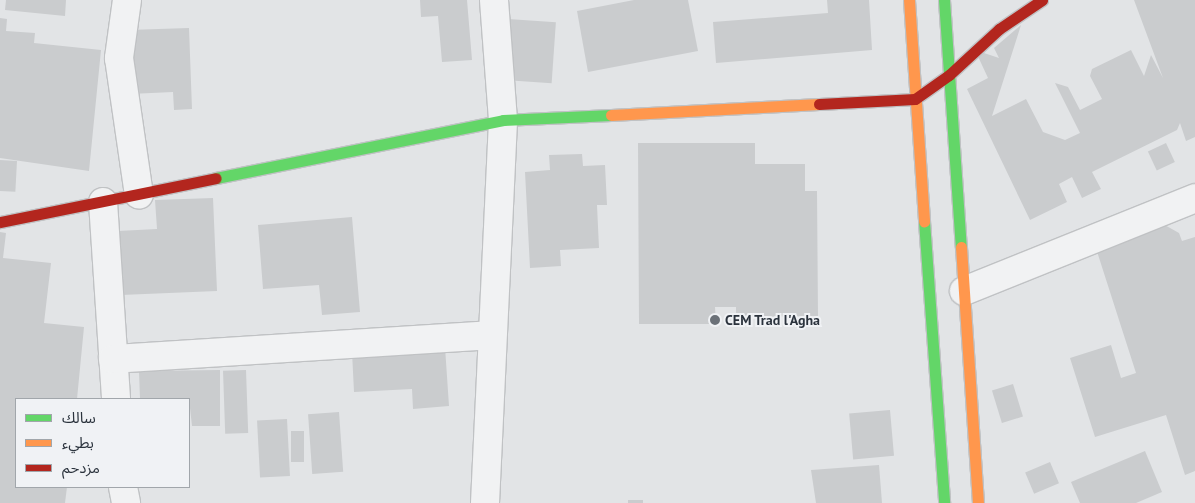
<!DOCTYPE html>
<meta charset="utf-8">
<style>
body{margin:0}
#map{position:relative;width:1195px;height:503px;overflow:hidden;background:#e2e4e6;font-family:"PT Sans","Noto Sans Arabic",sans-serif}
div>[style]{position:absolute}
.building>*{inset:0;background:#caccce;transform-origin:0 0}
.roads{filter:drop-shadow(1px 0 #c0c2c4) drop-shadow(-1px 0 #c0c2c4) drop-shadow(0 1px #c0c2c4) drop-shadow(0 -1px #c0c2c4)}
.street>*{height:28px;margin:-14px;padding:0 14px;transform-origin:14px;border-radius:14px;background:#f1f2f3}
.fast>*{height:11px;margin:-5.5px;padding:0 5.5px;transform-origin:5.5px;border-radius:5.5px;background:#63d668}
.slow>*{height:11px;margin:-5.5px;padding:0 5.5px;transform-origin:5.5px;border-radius:5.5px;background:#ff974d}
.jam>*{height:11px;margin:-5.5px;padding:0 5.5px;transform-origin:5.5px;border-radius:5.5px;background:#b3261e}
.dots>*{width:14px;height:14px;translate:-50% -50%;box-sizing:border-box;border:2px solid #f0f2f5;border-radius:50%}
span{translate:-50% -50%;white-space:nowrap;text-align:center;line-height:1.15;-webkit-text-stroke:4px #f0f2f5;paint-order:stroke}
.poi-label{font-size:14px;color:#2b333d;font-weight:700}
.left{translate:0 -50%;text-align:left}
.legend{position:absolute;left:15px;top:398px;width:175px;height:90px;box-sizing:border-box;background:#f0f2f5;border:1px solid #a1a6ab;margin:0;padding:6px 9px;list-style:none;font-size:15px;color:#2b333d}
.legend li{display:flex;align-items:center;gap:10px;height:25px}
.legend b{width:25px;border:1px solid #a1a6ab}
</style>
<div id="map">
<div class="building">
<div style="clip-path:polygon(6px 0,66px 0,65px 16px,5px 10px)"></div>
<div style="clip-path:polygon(420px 0,467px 0,472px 60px,442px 62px,438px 16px,421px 17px)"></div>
<div style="clip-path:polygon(634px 0,688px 0,698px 51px,588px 72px,577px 11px)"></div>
<div style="clip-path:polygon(827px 0,869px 0,872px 50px,716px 63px,713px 22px,828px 13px)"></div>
<div style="clip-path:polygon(1134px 0,1195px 0,1195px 137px,1186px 141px,1180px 123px,1177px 130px,1092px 172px,1101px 189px,1082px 198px,1072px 177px,1059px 184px,1067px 202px,1030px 220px,967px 89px,988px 78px,975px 50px,999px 58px,994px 48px,1021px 25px,992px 116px,1026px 99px,1043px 132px,1065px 140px,1080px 133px,1055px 83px,1068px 87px,1080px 110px,1102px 99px,1090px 76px,1092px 69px,1131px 50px,1144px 76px,1151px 55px,1163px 78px)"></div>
<div style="clip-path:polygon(0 18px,7px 19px,6px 31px,35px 33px,34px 43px,101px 50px,89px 171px,0 158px)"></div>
<div style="left:508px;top:19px;width:48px;height:61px;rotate:4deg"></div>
<div style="clip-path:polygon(189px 28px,192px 109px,174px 110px,173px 92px,130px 94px,128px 30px)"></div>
<div style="clip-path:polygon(638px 143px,755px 143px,755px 164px,805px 164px,805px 191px,817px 191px,818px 316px,736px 317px,736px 307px,715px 307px,716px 324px,639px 324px)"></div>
<div style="left:1166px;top:143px;width:21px;height:20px;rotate:65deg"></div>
<div style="clip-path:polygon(582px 154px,583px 166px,605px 165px,607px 205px,597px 205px,599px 248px,560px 250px,561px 266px,530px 268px,525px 172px,550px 170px,549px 155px)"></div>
<div style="left:0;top:160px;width:17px;height:31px;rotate:3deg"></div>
<div style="clip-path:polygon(213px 198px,217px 291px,121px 295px,118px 231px,157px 229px,155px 200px)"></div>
<div style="clip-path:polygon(352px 217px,360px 312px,322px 315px,319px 285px,263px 289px,258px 225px)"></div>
<div style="clip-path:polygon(1154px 219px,1179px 233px,1182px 241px,1195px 237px,1195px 471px,1185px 475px,1166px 415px,1095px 437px,1070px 358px,1111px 345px,1121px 378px,1136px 373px,1093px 239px)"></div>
<div style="clip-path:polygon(0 232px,6px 233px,3px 258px,51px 263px,44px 323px,84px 327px,77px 399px,16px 399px,16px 487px,67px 487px,65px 503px,0 503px)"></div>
<div style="clip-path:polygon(351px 332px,445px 347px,449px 406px,413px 409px,412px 389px,354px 392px)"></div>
<div style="clip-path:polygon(220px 370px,220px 426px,192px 426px,189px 399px,140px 399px,139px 371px)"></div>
<div style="left:246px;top:370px;width:63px;height:23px;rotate:88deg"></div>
<div style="left:1013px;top:384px;width:34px;height:22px;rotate:73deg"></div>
<div style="left:890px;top:410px;width:46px;height:41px;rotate:85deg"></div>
<div style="left:339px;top:412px;width:60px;height:31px;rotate:86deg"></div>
<div style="left:287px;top:419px;width:57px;height:30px;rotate:87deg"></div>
<div style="left:291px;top:431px;width:13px;height:31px"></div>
<div style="clip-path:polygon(1145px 451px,1162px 492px,1136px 503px,1080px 503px,1071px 482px)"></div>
<div style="left:1050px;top:462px;width:23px;height:27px;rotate:67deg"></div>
<div style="clip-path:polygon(879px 465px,882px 503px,816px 503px,811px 470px)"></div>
<div style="left:628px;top:500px;width:15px;height:3px"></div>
</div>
<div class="roads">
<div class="street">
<div style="left:127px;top:0;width:59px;rotate:97.9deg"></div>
<div style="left:119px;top:58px;width:138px;rotate:81.7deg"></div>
<div style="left:103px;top:202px;width:197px;rotate:86.2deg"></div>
<div style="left:964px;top:291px;width:249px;rotate:-21.9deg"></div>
<div style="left:113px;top:359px;width:379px;rotate:-3.6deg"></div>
<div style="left:123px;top:487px;width:16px;rotate:79deg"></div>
<div style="left:485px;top:503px;width:383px;rotate:-87.3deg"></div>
<div style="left:503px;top:120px;width:120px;rotate:-94.3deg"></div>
</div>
<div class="fast">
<div style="left:944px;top:0;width:248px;rotate:86.1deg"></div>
<div style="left:216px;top:178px;width:293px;rotate:-11.4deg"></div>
<div style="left:503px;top:120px;width:108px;rotate:-2.7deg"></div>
<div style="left:924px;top:221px;width:283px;rotate:85.9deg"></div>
</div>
<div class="slow">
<div style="left:909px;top:0;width:222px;rotate:86.1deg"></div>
<div style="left:611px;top:115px;width:208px;rotate:-3deg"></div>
<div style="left:961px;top:247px;width:257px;rotate:86.2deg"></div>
</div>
<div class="jam">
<div style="left:819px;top:104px;width:96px;rotate:-3deg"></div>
<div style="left:915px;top:99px;width:42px;rotate:-35.2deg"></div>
<div style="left:949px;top:75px;width:68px;rotate:-42.6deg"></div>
<div style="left:999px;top:29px;width:52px;rotate:-34deg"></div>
<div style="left:0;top:222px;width:220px;rotate:-11.5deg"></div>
</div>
</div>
<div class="dots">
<div style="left:715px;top:320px;background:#6b7178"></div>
</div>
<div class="poi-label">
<span class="left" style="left:725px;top:320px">CEM Trad l'Agha</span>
</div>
<ul class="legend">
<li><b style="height:6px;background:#63d668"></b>سالك</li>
<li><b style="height:6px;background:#ff974d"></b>بطيء</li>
<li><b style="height:6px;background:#b3261e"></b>مزدحم</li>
</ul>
</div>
